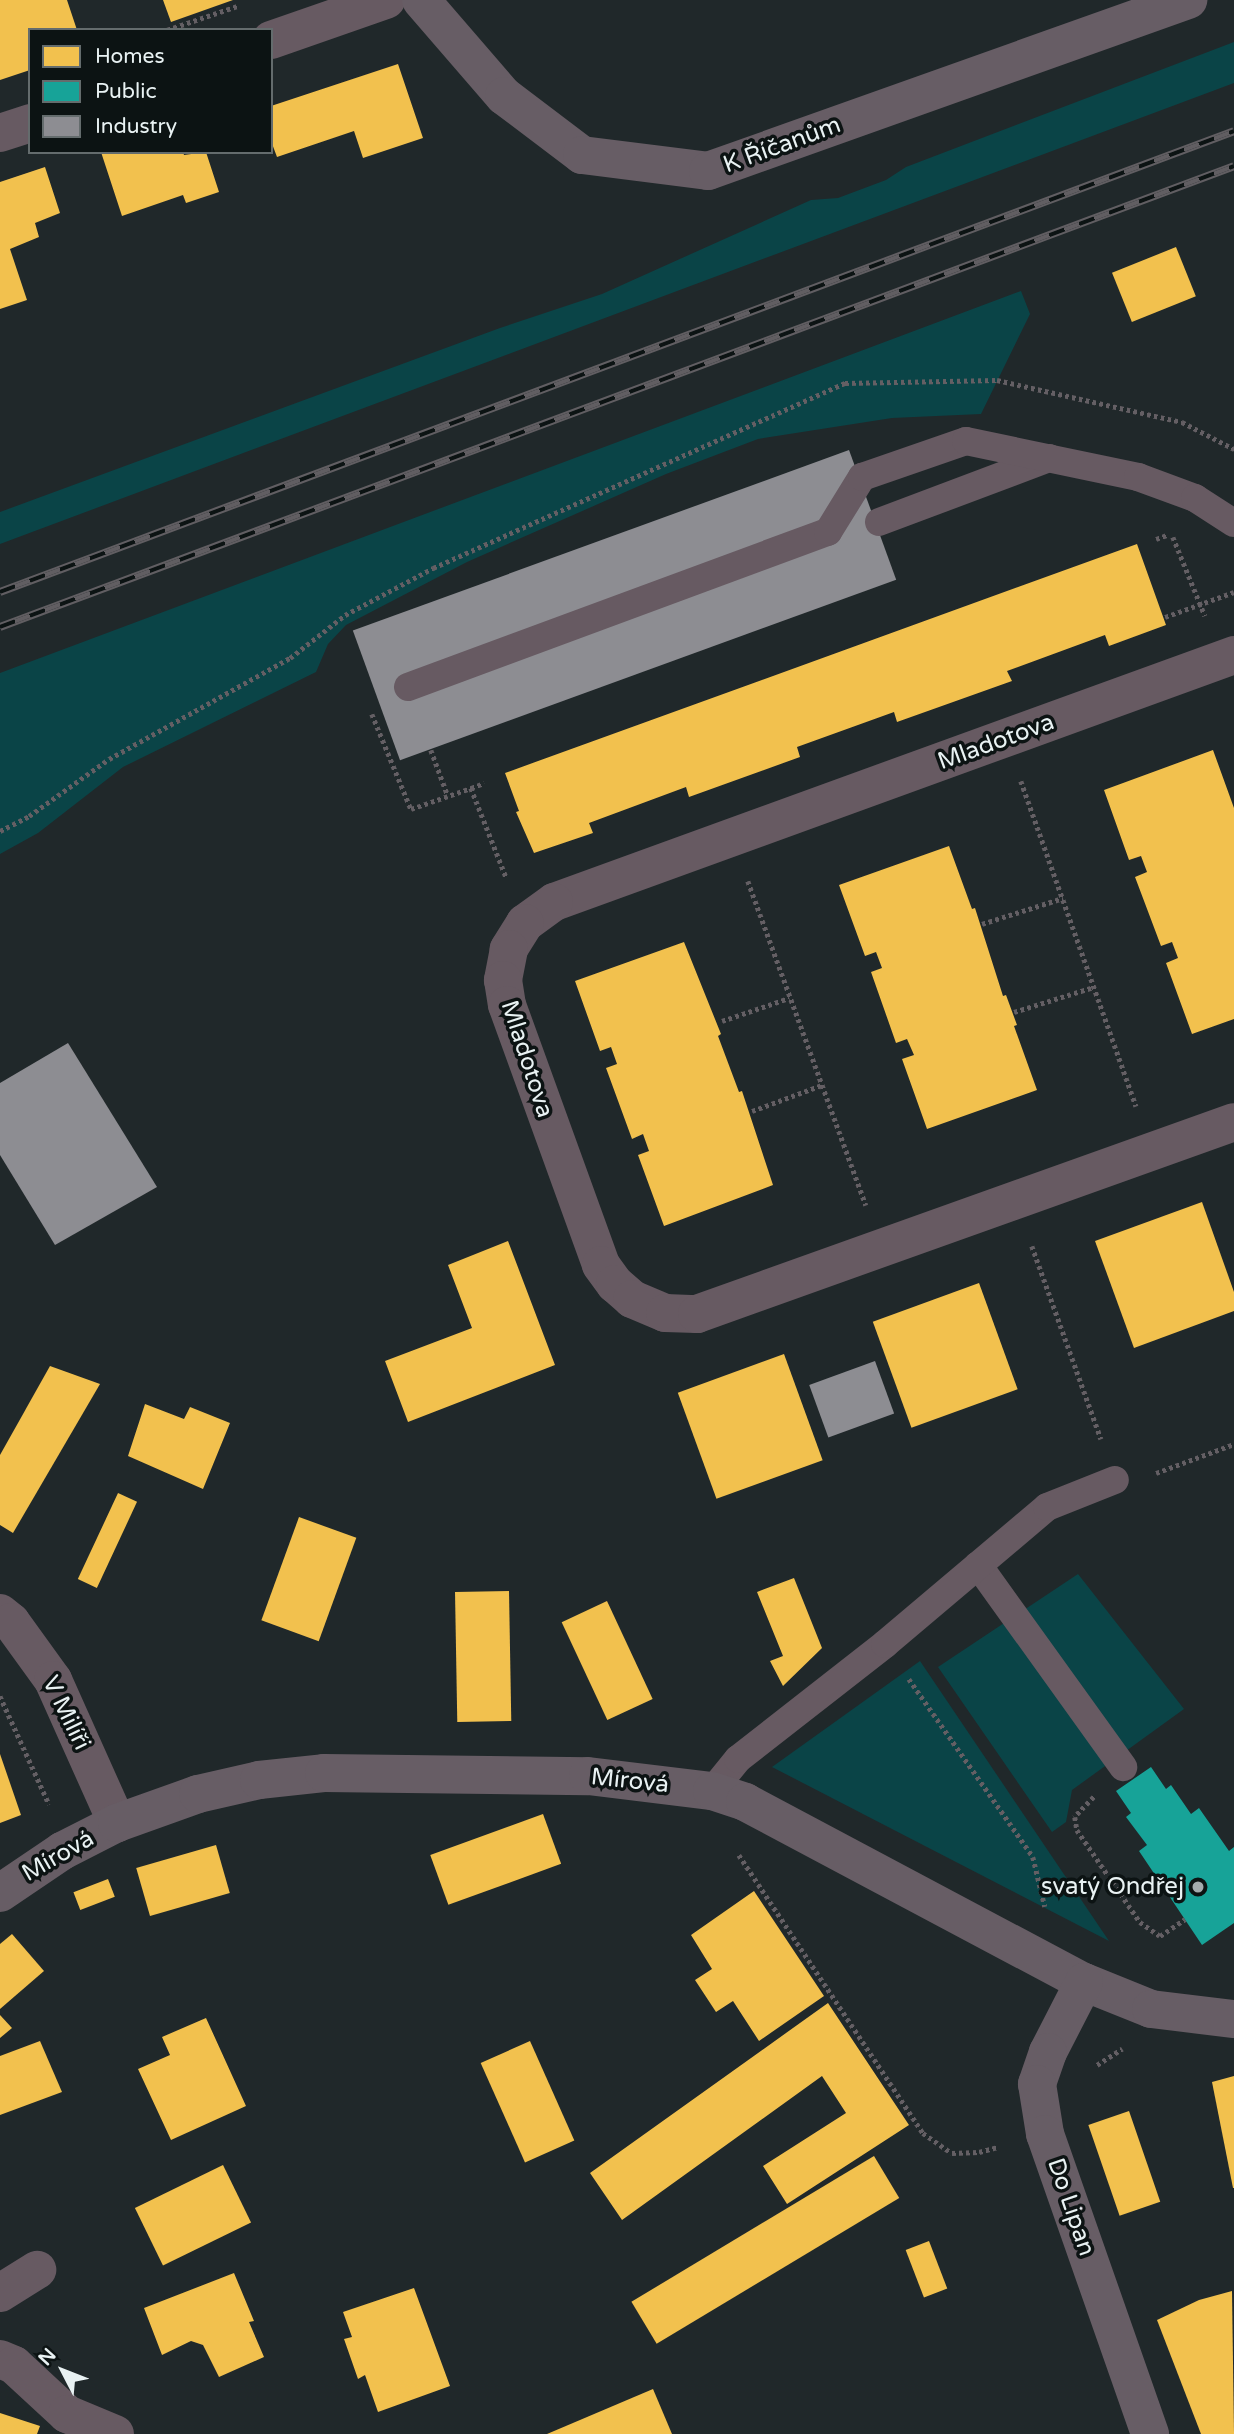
<!DOCTYPE html>
<meta charset="utf-8">
<style>
body{margin:0}
#map{position:relative;width:1234px;height:2434px;overflow:hidden;background:#20282a;font-family:"Varela Round",sans-serif}
div>[style]{position:absolute}
.green>*{inset:0;background:#0a4447}
.homes>*{inset:0;background:#f2c14e;transform-origin:0 0}
.public>*{inset:0;background:#17a398}
.industry>*{inset:0;background:#8d8d92;transform-origin:0 0}
.path>*{height:4.5px;margin-top:-2.25px;transform-origin:0;background:repeating-linear-gradient(90deg,#645f64 0 3.5px,transparent 0 7px)}
.lane>*{height:28px;margin:-14px;padding:0 14px;transform-origin:14px;border-radius:14px;background:#675a62}
.street>*{height:38px;margin:-19px;padding:0 19px;transform-origin:19px;border-radius:19px;background:#675a62}
.secondary>*{height:38px;margin:-19px;padding:0 19px;transform-origin:19px;border-radius:19px;background:#675d65}
.rail>*{height:8px;margin-top:-4px;transform-origin:0;background:repeating-linear-gradient(90deg,#0c1313 0 16px,#615e62 0 32px);box-sizing:border-box;border-block:2px solid #615e62}
.dots>*{width:19px;height:19px;translate:-50% -50%;box-sizing:border-box;border:4px solid #0c1313;border-radius:50%}
span{translate:-50% -50%;white-space:nowrap;text-align:center;line-height:1.15;-webkit-text-stroke:7px #0c1313;paint-order:stroke}
.street-label{font-size:24px;color:#e9f2f3}
.poi-label{font-size:24px;color:#e9f2f3}
.right{translate:-100% -50%;text-align:right}
.legend{position:absolute;left:28px;top:28px;width:245px;height:126px;box-sizing:border-box;background:#0c1313;border:2px solid #646c6d;margin:0;padding:9px 12px;list-style:none;font-size:21px;color:#e9f2f3}
.legend li{display:flex;align-items:center;gap:14px;height:35px}
.legend b{width:35px;border:2px solid #646c6d}
.north{position:absolute;left:28px;top:2336px;width:70px;height:70px;-webkit-text-stroke:5px #0c1313;paint-order:stroke;rotate:312deg;font-size:19px;font-weight:700;line-height:28px;text-align:center;color:#e9f2f3}
.north::after{content:'';display:block;margin:auto;width:24px;height:32px;background:#e9f2f3;clip-path:polygon(50% 0,100% 100%,50% 72%,0 100%)}
</style>
<div id="map">
<div class="green">
<div style="clip-path:polygon(1234px 42px,1234px 83px,0 544px,0 512px,500px 328px,602px 294px,811px 200px,838px 198px,886px 180px,906px 167px)"></div>
<div style="clip-path:polygon(1021px 291px,1030px 314px,981px 414px,892px 418px,758px 439px,666px 474px,467px 562px,346px 625px,328px 644px,316px 672px,123px 767px,38px 833px,0 854px,0 673px)"></div>
<div style="clip-path:polygon(1078px 1574px,1184px 1709px,1072px 1790px,1066px 1822px,1052px 1832px,938px 1667px)"></div>
<div style="clip-path:polygon(920px 1661px,1109px 1941px,772px 1767px)"></div>
</div>
<div class="homes">
<div style="clip-path:polygon(0 0,67px 0,77px 30px,30px 30px,30px 70px,0 80px)"></div>
<div style="clip-path:polygon(163px 0,233px 0,171px 22px)"></div>
<div style="clip-path:polygon(398px 64px,423px 138px,363px 158px,354px 131px,277px 157px,271px 141px,271px 106px)"></div>
<div style="clip-path:polygon(101px 152px,183px 152px,184px 155px,206px 152px,219px 192px,186px 203px,183px 195px,122px 216px)"></div>
<div style="clip-path:polygon(45px 167px,60px 213px,35px 223px,39px 237px,10px 249px,27px 300px,0 309px,0 182px)"></div>
<div style="left:1176px;top:247px;width:53px;height:69px;rotate:68deg"></div>
<div style="clip-path:polygon(1137px 544px,1166px 625px,1109px 646px,1105px 635px,1007px 671px,1012px 681px,897px 722px,894px 712px,797px 747px,800px 757px,689px 797px,686px 787px,589px 823px,593px 833px,534px 853px,516px 812px,519px 811px,505px 773px)"></div>
<div style="clip-path:polygon(1213px 750px,1234px 808px,1234px 1019px,1192px 1034px,1166px 963px,1178px 958px,1172px 942px,1161px 946px,1135px 877px,1147px 872px,1141px 856px,1129px 860px,1104px 790px)"></div>
<div style="clip-path:polygon(949px 846px,972px 909px,975px 908px,1003px 996px,1006px 995px,1017px 1025px,1014px 1026px,1037px 1090px,927px 1129px,902px 1059px,914px 1055px,907px 1039px,896px 1043px,871px 972px,882px 968px,876px 952px,865px 956px,839px 885px)"></div>
<div style="clip-path:polygon(684px 942px,721px 1034px,718px 1036px,739px 1092px,742px 1091px,773px 1185px,664px 1226px,638px 1155px,649px 1151px,643px 1134px,632px 1139px,606px 1068px,617px 1064px,611px 1047px,600px 1051px,575px 981px)"></div>
<div style="clip-path:polygon(1202px 1202px,1234px 1292px,1234px 1311px,1134px 1348px,1095px 1241px)"></div>
<div style="clip-path:polygon(508px 1241px,555px 1365px,408px 1422px,385px 1361px,472px 1328px,448px 1265px)"></div>
<div style="left:979px;top:1283px;width:113px;height:113px;rotate:70deg"></div>
<div style="left:784px;top:1354px;width:113px;height:113px;rotate:70deg"></div>
<div style="clip-path:polygon(50px 1366px,100px 1384px,13px 1533px,0 1525px,0 1455px)"></div>
<div style="clip-path:polygon(145px 1404px,184px 1419px,190px 1407px,230px 1423px,203px 1489px,128px 1456px)"></div>
<div style="left:118px;top:1493px;width:21px;height:95px;rotate:25deg"></div>
<div style="left:299px;top:1517px;width:61px;height:110px;rotate:20deg"></div>
<div style="clip-path:polygon(794px 1578px,822px 1648px,783px 1686px,770px 1661px,783px 1656px,757px 1592px)"></div>
<div style="left:509px;top:1591px;width:130px;height:54px;rotate:89deg"></div>
<div style="left:607px;top:1601px;width:108px;height:50px;rotate:65deg"></div>
<div style="clip-path:polygon(0 1754px,21px 1815px,0 1823px)"></div>
<div style="left:543px;top:1814px;width:53px;height:120px;rotate:70deg"></div>
<div style="left:216px;top:1845px;width:50px;height:83px;rotate:74deg"></div>
<div style="left:108px;top:1879px;width:19px;height:37px;rotate:69deg"></div>
<div style="clip-path:polygon(754px 1891px,824px 1996px,759px 2041px,733px 2001px,716px 2012px,695px 1980px,712px 1969px,691px 1935px)"></div>
<div style="clip-path:polygon(12px 1934px,44px 1971px,0 2009px,0 1944px)"></div>
<div style="clip-path:polygon(828px 2003px,909px 2125px,787px 2204px,763px 2166px,846px 2113px,822px 2076px,622px 2220px,590px 2173px)"></div>
<div style="clip-path:polygon(0 2015px,12px 2028px,0 2038px)"></div>
<div style="clip-path:polygon(206px 2018px,246px 2106px,171px 2140px,138px 2069px,170px 2055px,162px 2037px)"></div>
<div style="clip-path:polygon(40px 2041px,62px 2092px,0 2115px,0 2056px)"></div>
<div style="left:530px;top:2041px;width:109px;height:54px;rotate:66deg"></div>
<div style="clip-path:polygon(1234px 2076px,1234px 2188px,1233px 2188px,1212px 2082px)"></div>
<div style="left:1129px;top:2111px;width:96px;height:43px;rotate:71deg"></div>
<div style="left:874px;top:2156px;width:49px;height:283px;rotate:59deg"></div>
<div style="left:223px;top:2165px;width:64px;height:98px;rotate:64deg"></div>
<div style="left:929px;top:2241px;width:51px;height:25px;rotate:69deg"></div>
<div style="clip-path:polygon(234px 2273px,254px 2321px,249px 2322px,264px 2357px,219px 2377px,203px 2345px,191px 2341px,162px 2355px,144px 2308px)"></div>
<div style="clip-path:polygon(414px 2288px,450px 2386px,378px 2412px,365px 2375px,358px 2379px,344px 2339px,352px 2337px,343px 2312px)"></div>
<div style="clip-path:polygon(1232px 2291px,1234px 2434px,1201px 2434px,1157px 2320px,1199px 2300px)"></div>
<div style="clip-path:polygon(653px 2389px,672px 2434px,547px 2434px)"></div>
<div style="clip-path:polygon(0 2413px,40px 2426px,37px 2434px,0 2434px)"></div>
</div>
<div class="public">
<div style="clip-path:polygon(1151px 1767px,1166px 1789px,1171px 1785px,1191px 1814px,1199px 1808px,1229px 1851px,1234px 1847px,1234px 1923px,1202px 1945px,1139px 1851px,1147px 1845px,1126px 1817px,1131px 1813px,1116px 1791px)"></div>
</div>
<div class="industry">
<div style="left:849px;top:450px;width:138px;height:528px;rotate:70deg"></div>
<div style="clip-path:polygon(68px 1043px,157px 1187px,55px 1245px,0 1155px,0 1083px)"></div>
<div style="left:875px;top:1361px;width:56px;height:70px;rotate:70deg"></div>
</div>
<div class="path">
<div style="left:167px;top:30px;width:74px;rotate:-18.9deg"></div>
<div style="left:1173px;top:537px;width:85px;rotate:67.9deg"></div>
<div style="left:1156px;top:539px;width:12px;rotate:-20deg"></div>
<div style="left:1165px;top:617px;width:73px;rotate:-19.9deg"></div>
<div style="left:372px;top:714px;width:103px;rotate:67.7deg"></div>
<div style="left:411px;top:809px;width:64px;rotate:-19.3deg"></div>
<div style="left:471px;top:788px;width:96px;rotate:68.5deg"></div>
<div style="left:431px;top:750px;width:49px;rotate:69.7deg"></div>
<div style="left:1021px;top:781px;width:345px;rotate:70.5deg"></div>
<div style="left:471px;top:788px;width:14px;rotate:-21deg"></div>
<div style="left:0;top:831px;width:33px;rotate:-27deg"></div>
<div style="left:29px;top:816px;width:98px;rotate:-35.5deg"></div>
<div style="left:109px;top:759px;width:207px;rotate:-29.2deg"></div>
<div style="left:290px;top:658px;width:70px;rotate:-38deg"></div>
<div style="left:345px;top:615px;width:100px;rotate:-28.1deg"></div>
<div style="left:433px;top:568px;width:452px;rotate:-24.2deg"></div>
<div style="left:845px;top:383px;width:152px;rotate:-1.1deg"></div>
<div style="left:997px;top:380px;width:190px;rotate:12.8deg"></div>
<div style="left:1182px;top:422px;width:59px;rotate:27.4deg"></div>
<div style="left:748px;top:881px;width:345px;rotate:70deg"></div>
<div style="left:982px;top:924px;width:85px;rotate:-17.8deg"></div>
<div style="left:1014px;top:1012px;width:84px;rotate:-17.4deg"></div>
<div style="left:722px;top:1021px;width:71px;rotate:-18.9deg"></div>
<div style="left:752px;top:1111px;width:75px;rotate:-20.4deg"></div>
<div style="left:1032px;top:1246px;width:205px;rotate:70.3deg"></div>
<div style="left:1156px;top:1473px;width:83px;rotate:-20.4deg"></div>
<div style="left:909px;top:1679px;width:217px;rotate:55.1deg"></div>
<div style="left:1033px;top:1857px;width:51px;rotate:76.5deg"></div>
<div style="left:0;top:1696px;width:119px;rotate:65.6deg"></div>
<div style="left:1094px;top:1797px;width:28px;rotate:134deg"></div>
<div style="left:1075px;top:1817px;width:13px;rotate:81deg"></div>
<div style="left:1077px;top:1830px;width:112px;rotate:55.6deg"></div>
<div style="left:1140px;top:1922px;width:24px;rotate:35deg"></div>
<div style="left:1160px;top:1936px;width:30px;rotate:-34deg"></div>
<div style="left:739px;top:1855px;width:333px;rotate:56.5deg"></div>
<div style="left:923px;top:2133px;width:35px;rotate:35deg"></div>
<div style="left:952px;top:2153px;width:27px;rotate:-2deg"></div>
<div style="left:979px;top:2152px;width:20px;rotate:-15deg"></div>
<div style="left:1097px;top:2065px;width:30px;rotate:-33deg"></div>
</div>
<div class="lane">
<div style="left:879px;top:522px;width:182px;rotate:-20.6deg"></div>
<div style="left:408px;top:687px;width:448px;rotate:-20.3deg"></div>
<div style="left:828px;top:532px;width:65px;rotate:-58.3deg"></div>
<div style="left:862px;top:477px;width:110px;rotate:-19.1deg"></div>
<div style="left:966px;top:441px;width:176px;rotate:11.8deg"></div>
<div style="left:1138px;top:477px;width:61px;rotate:20.2deg"></div>
<div style="left:1195px;top:498px;width:46px;rotate:32.7deg"></div>
<div style="left:978px;top:1565px;width:249px;rotate:54.3deg"></div>
<div style="left:712px;top:1791px;width:41px;rotate:-50.9deg"></div>
<div style="left:738px;top:1759px;width:187px;rotate:-38deg"></div>
<div style="left:885px;top:1644px;width:212px;rotate:-40.2deg"></div>
<div style="left:1047px;top:1507px;width:73px;rotate:-21.7deg"></div>
</div>
<div class="street">
<div style="left:271px;top:40px;width:122px;rotate:-19.2deg"></div>
<div style="left:0;top:133px;width:32px;rotate:-18deg"></div>
<div style="left:1234px;top:655px;width:723px;rotate:160.04deg"></div>
<div style="left:554px;top:902px;width:36px;rotate:144deg"></div>
<div style="left:525px;top:923px;width:31px;rotate:122deg"></div>
<div style="left:509px;top:949px;width:32px;rotate:101deg"></div>
<div style="left:503px;top:980px;width:25px;rotate:81deg"></div>
<div style="left:507px;top:1005px;width:276px;rotate:70.1deg"></div>
<div style="left:601px;top:1265px;width:24px;rotate:54deg"></div>
<div style="left:615px;top:1284px;width:23px;rotate:41deg"></div>
<div style="left:632px;top:1299px;width:36px;rotate:23deg"></div>
<div style="left:665px;top:1313px;width:32px;rotate:2deg"></div>
<div style="left:697px;top:1314px;width:570px;rotate:-19.67deg"></div>
<div style="left:0;top:1613px;width:14px;rotate:39deg"></div>
<div style="left:11px;top:1622px;width:72px;rotate:54.1deg"></div>
<div style="left:53px;top:1680px;width:157px;rotate:65.9deg"></div>
<div style="left:0;top:2293px;width:44px;rotate:-31.9deg"></div>
<div style="left:0;top:2359px;width:15px;rotate:23deg"></div>
<div style="left:14px;top:2365px;width:72px;rotate:42.8deg"></div>
<div style="left:67px;top:2414px;width:52px;rotate:22.6deg"></div>
</div>
<div class="secondary">
<div style="left:421px;top:0;width:127px;rotate:49.2deg"></div>
<div style="left:504px;top:96px;width:98px;rotate:37.1deg"></div>
<div style="left:582px;top:155px;width:127px;rotate:7.2deg"></div>
<div style="left:708px;top:171px;width:510px;rotate:-19.61deg"></div>
<div style="left:0;top:1893px;width:75px;rotate:-34.1deg"></div>
<div style="left:62px;top:1851px;width:62px;rotate:-27deg"></div>
<div style="left:117px;top:1823px;width:86px;rotate:-19.7deg"></div>
<div style="left:198px;top:1794px;width:63px;rotate:-12.9deg"></div>
<div style="left:259px;top:1780px;width:65px;rotate:-6.1deg"></div>
<div style="left:324px;top:1773px;width:264px;rotate:0.7deg"></div>
<div style="left:588px;top:1776px;width:125px;rotate:6.9deg"></div>
<div style="left:712px;top:1791px;width:35px;rotate:18deg"></div>
<div style="left:745px;top:1802px;width:384px;rotate:28deg"></div>
<div style="left:1084px;top:1982px;width:72px;rotate:21.9deg"></div>
<div style="left:1151px;top:2009px;width:84px;rotate:6.9deg"></div>
<div style="left:1084px;top:1982px;width:79px;rotate:117.2deg"></div>
<div style="left:1048px;top:2052px;width:34px;rotate:109deg"></div>
<div style="left:1037px;top:2084px;width:51px;rotate:80.9deg"></div>
<div style="left:1045px;top:2134px;width:318px;rotate:70.7deg"></div>
</div>
<div class="rail">
<div style="left:0;top:592px;width:1317px;rotate:-20.48deg"></div>
<div style="left:0;top:627px;width:1317px;rotate:-20.48deg"></div>
</div>
<div class="dots">
<div style="left:1198px;top:1887px;background:#a3abad"></div>
</div>
<div class="street-label">
<span style="left:782px;top:145px;rotate:-20deg">K Říčanům</span>
<span style="left:996px;top:742px;rotate:-20deg">Mladotova</span>
<span style="left:527px;top:1059px;rotate:72deg">Mladotova</span>
<span style="left:66px;top:1713px;rotate:64deg">V Milíři</span>
<span style="left:630px;top:1781px;rotate:6deg">Mírová</span>
<span style="left:58px;top:1856px;rotate:-30deg">Mírová</span>
<span style="left:1071px;top:2207px;rotate:71deg">Do Lipan</span>
</div>
<div class="poi-label">
<span class="right" style="left:1184px;top:1887px">svatý Ondřej</span>
</div>
<ul class="legend">
<li><b style="height:19px;background:#f2c14e"></b>Homes</li>
<li><b style="height:19px;background:#17a398"></b>Public</li>
<li><b style="height:19px;background:#8d8d92"></b>Industry</li>
</ul>
<div class="north">N</div>
</div>
